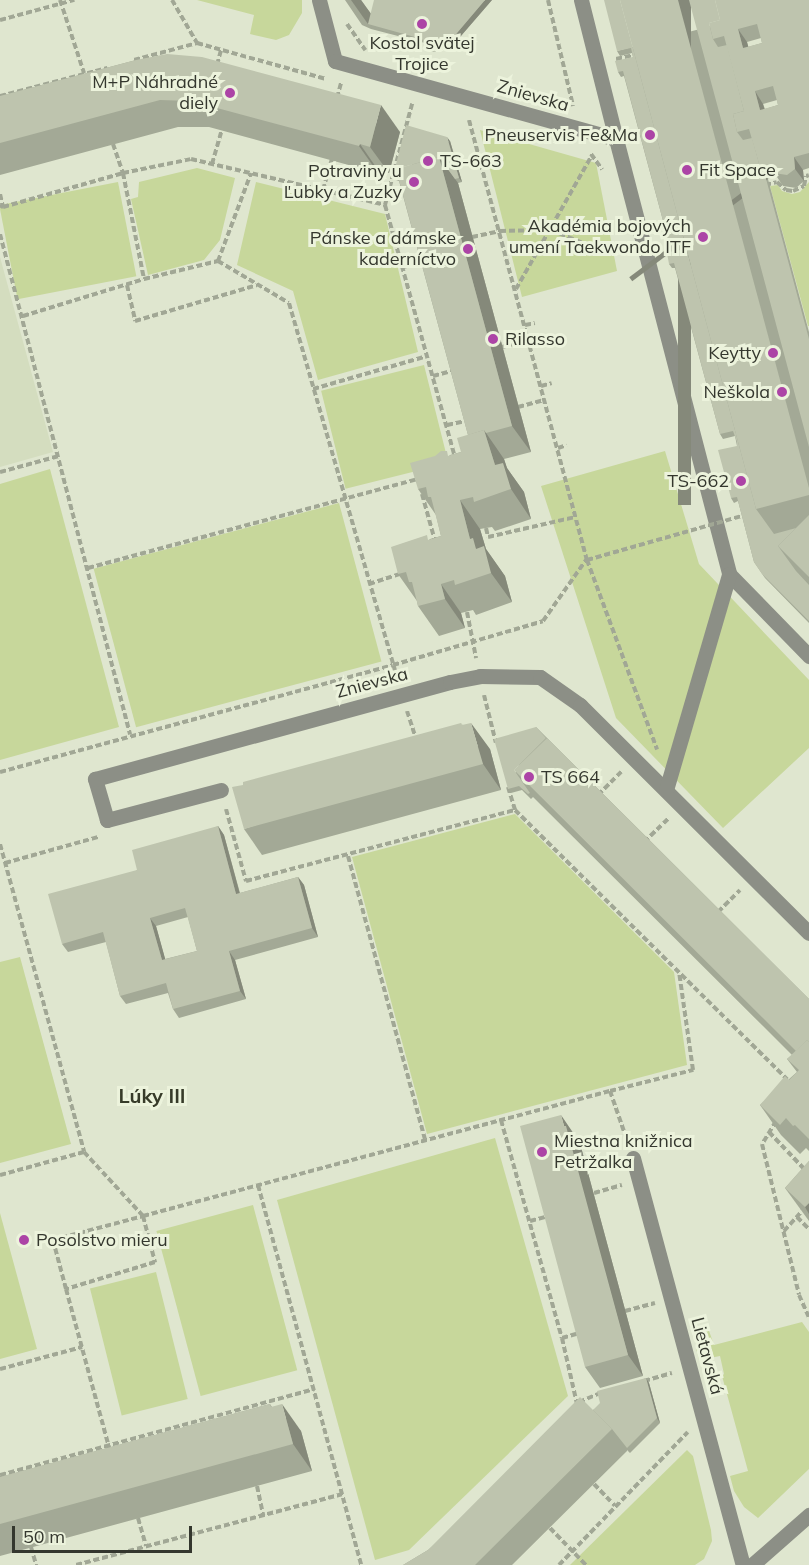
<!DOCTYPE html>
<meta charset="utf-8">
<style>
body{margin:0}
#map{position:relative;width:809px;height:1565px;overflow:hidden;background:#dfe6cf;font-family:Mulish,sans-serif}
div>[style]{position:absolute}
.built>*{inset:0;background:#d4ddbf}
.green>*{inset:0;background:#c7d79b;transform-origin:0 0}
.path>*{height:4px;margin-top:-2px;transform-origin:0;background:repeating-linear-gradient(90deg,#a1a795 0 6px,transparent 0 9px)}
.minor>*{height:15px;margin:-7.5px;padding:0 7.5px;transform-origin:7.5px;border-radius:7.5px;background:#8c8f86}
.path-bridge>*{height:4px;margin-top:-2px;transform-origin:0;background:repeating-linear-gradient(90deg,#a1a795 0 6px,transparent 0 9px)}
.wall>*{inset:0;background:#a3a996}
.shaded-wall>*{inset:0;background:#85897a;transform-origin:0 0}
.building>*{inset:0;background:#bec4ae}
.dots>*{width:16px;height:16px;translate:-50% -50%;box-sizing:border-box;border:3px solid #ecf3dc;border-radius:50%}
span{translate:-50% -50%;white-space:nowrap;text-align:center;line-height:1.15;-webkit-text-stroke:6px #ecf3dc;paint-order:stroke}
.poi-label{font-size:18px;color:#34372e}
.right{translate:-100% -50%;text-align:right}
.left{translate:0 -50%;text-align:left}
.street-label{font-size:18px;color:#34372e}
.neighbourhood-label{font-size:20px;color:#373b29;font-weight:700}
.scale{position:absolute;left:12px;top:1526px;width:180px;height:27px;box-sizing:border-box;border:3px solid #34372e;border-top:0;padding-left:8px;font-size:18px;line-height:21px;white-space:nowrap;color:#34372e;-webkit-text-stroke:4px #ecf3dc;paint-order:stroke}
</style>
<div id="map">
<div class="built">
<div style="clip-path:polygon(0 257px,53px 452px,0 467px)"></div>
</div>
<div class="green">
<div style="clip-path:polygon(197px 0,302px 0,302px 13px,289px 35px,276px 40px,250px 34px,254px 15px)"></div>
<div style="clip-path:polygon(480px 130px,596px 163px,617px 271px,522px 297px)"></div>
<div style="clip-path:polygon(197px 168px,235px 178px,220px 240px,204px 260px,148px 275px,131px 199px,138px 197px,139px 182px)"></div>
<div style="left:118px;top:182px;width:96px;height:121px;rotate:79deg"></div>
<div style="clip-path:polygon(256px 182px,385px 214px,418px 352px,318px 380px,293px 291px,237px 265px)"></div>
<div style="clip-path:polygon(809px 182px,809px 326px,808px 326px,770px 186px,778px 185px,782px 191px,792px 194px,800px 192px)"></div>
<div style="left:424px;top:365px;width:101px;height:106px;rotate:76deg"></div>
<div style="clip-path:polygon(665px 451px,699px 564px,809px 680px,809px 748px,723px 828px,616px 718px,541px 486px)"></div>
<div style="clip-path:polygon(50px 469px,119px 727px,0 760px,0 484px)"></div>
<div style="left:339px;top:503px;width:164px;height:254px;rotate:75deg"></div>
<div style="clip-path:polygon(515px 814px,674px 972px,687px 1065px,427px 1134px,352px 857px)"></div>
<div style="clip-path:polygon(20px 957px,71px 1144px,0 1163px,0 962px)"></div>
<div style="clip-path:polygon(495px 1138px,568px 1396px,409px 1550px,375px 1560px,277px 1200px)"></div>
<div style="left:253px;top:1205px;width:171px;height:100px;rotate:75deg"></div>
<div style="clip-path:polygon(0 1213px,37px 1349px,0 1359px)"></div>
<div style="left:156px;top:1272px;width:131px;height:68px;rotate:76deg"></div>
<div style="clip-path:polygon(802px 1322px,809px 1332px,809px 1469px,758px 1518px,744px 1507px,734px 1491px,730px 1476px,748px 1471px,722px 1376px,724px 1374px,720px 1356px,699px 1360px,696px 1348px,698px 1336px,708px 1328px,714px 1345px)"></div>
<div style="clip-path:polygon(687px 1450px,693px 1456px,711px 1530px,712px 1541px,704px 1559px,695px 1565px,570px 1565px)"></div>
</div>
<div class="path">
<div style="left:60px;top:0;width:77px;rotate:71.8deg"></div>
<div style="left:172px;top:0;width:50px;rotate:59.8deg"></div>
<div style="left:548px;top:0;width:109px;rotate:76.7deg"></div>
<div style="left:0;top:20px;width:77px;rotate:-15.1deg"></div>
<div style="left:347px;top:24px;width:32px;rotate:55deg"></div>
<div style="left:616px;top:59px;width:23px;rotate:-13deg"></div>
<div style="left:134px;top:60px;width:65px;rotate:-15.1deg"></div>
<div style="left:197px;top:43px;width:134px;rotate:15.6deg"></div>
<div style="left:217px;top:65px;width:16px;rotate:-75deg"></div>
<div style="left:0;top:96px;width:111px;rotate:-14.7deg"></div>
<div style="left:337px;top:98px;width:16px;rotate:-75deg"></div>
<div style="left:469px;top:120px;width:456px;rotate:75deg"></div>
<div style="left:587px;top:560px;width:202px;rotate:69.7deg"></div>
<div style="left:113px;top:144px;width:31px;rotate:71deg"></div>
<div style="left:123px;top:173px;width:108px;rotate:78.8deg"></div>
<div style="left:591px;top:154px;width:19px;rotate:54deg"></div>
<div style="left:212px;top:164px;width:35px;rotate:-74deg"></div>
<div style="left:765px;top:185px;width:12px;rotate:-14deg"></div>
<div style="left:777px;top:182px;width:12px;rotate:42deg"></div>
<div style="left:786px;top:190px;width:7px;rotate:8deg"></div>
<div style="left:793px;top:191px;width:12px;rotate:-24deg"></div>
<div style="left:804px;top:186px;width:10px;rotate:-79deg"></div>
<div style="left:806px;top:176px;width:3px;rotate:-18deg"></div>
<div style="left:323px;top:190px;width:32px;rotate:-74deg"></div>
<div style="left:0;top:194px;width:13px;rotate:77deg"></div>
<div style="left:0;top:205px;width:4px;rotate:34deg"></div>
<div style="left:3px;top:207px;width:125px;rotate:-15.8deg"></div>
<div style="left:123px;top:173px;width:69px;rotate:-11.6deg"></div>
<div style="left:191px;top:159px;width:199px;rotate:13.3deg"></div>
<div style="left:385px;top:205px;width:263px;rotate:74.5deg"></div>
<div style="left:385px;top:205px;width:105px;rotate:-75deg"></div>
<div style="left:0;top:234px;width:517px;rotate:75.43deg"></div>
<div style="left:472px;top:237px;width:29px;rotate:-12deg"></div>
<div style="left:500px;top:231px;width:51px;rotate:-1.1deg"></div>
<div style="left:551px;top:230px;width:58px;rotate:22.2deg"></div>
<div style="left:605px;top:252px;width:21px;rotate:-5deg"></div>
<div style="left:218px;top:261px;width:82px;rotate:30.6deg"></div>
<div style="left:289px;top:303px;width:390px;rotate:73.9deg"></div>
<div style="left:403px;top:267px;width:23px;rotate:-15deg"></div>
<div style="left:127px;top:285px;width:37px;rotate:77deg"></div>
<div style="left:135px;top:321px;width:127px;rotate:-16.4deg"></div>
<div style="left:516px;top:289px;width:154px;rotate:-60.4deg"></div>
<div style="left:23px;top:316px;width:127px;rotate:-17deg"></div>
<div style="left:144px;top:279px;width:76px;rotate:-13.7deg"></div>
<div style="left:218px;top:261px;width:94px;rotate:-69.4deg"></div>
<div style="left:525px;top:325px;width:10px;rotate:-11deg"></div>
<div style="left:502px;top:347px;width:28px;rotate:-15deg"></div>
<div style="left:433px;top:376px;width:23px;rotate:-15deg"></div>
<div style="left:541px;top:386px;width:11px;rotate:-15deg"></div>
<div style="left:313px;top:389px;width:119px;rotate:-16.1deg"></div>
<div style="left:518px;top:407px;width:28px;rotate:-15deg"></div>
<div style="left:447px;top:425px;width:19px;rotate:-12deg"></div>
<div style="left:558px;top:448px;width:9px;rotate:-18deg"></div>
<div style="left:0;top:472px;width:61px;rotate:-15.2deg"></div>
<div style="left:422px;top:494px;width:49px;rotate:74.5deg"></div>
<div style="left:486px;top:528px;width:9px;rotate:77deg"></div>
<div style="left:488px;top:537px;width:89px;rotate:-12.9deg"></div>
<div style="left:88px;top:568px;width:342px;rotate:-15.1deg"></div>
<div style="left:369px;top:584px;width:35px;rotate:-18deg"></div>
<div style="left:467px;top:612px;width:47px;rotate:78.9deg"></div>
<div style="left:484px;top:695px;width:49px;rotate:76deg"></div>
<div style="left:407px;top:711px;width:28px;rotate:72deg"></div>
<div style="left:0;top:772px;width:407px;rotate:-15.2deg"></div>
<div style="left:393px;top:665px;width:156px;rotate:-16.3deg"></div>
<div style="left:543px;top:621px;width:75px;rotate:-54.8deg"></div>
<div style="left:508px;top:787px;width:24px;rotate:73deg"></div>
<div style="left:598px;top:795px;width:33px;rotate:-45deg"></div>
<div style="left:226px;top:809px;width:75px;rotate:74.5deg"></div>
<div style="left:246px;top:881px;width:278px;rotate:-14.8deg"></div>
<div style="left:515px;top:810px;width:383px;rotate:44.7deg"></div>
<div style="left:644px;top:842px;width:35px;rotate:-44deg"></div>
<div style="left:0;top:844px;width:319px;rotate:74.7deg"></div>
<div style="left:84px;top:1152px;width:87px;rotate:47.3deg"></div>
<div style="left:143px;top:1216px;width:483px;rotate:-15deg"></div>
<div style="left:610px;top:1091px;width:55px;rotate:70.9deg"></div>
<div style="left:348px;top:856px;width:293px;rotate:74.8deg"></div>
<div style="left:5px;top:863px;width:97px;rotate:-15.6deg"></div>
<div style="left:718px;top:912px;width:31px;rotate:-45deg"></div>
<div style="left:610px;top:1091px;width:86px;rotate:-14.2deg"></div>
<div style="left:693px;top:1070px;width:99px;rotate:-98.1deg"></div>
<div style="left:501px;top:1120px;width:226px;rotate:74.4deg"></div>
<div style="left:562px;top:1338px;width:68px;rotate:77.2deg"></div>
<div style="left:776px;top:1121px;width:27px;rotate:121deg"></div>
<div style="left:762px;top:1144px;width:155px;rotate:76.2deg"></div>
<div style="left:799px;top:1295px;width:24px;rotate:66deg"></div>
<div style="left:769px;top:1132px;width:58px;rotate:46.4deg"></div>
<div style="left:0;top:1175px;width:87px;rotate:-15.3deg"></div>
<div style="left:258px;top:1185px;width:394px;rotate:74.8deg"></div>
<div style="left:594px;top:1193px;width:29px;rotate:-16deg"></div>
<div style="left:797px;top:1217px;width:17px;rotate:45deg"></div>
<div style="left:530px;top:1221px;width:20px;rotate:-15deg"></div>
<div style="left:784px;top:1231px;width:38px;rotate:-48deg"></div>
<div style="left:66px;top:1289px;width:51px;rotate:-104.9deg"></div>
<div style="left:53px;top:1240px;width:93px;rotate:-14.9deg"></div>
<div style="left:143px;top:1216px;width:48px;rotate:75.4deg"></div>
<div style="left:155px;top:1262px;width:93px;rotate:163.1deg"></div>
<div style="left:66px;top:1289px;width:168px;rotate:74.8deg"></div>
<div style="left:625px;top:1311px;width:31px;rotate:-15deg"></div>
<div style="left:562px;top:1338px;width:18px;rotate:-16deg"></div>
<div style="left:0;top:1369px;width:85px;rotate:-15deg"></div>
<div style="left:644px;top:1381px;width:29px;rotate:-16deg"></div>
<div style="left:579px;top:1402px;width:25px;rotate:-23deg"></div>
<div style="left:2px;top:1482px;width:7px;rotate:-106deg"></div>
<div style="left:0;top:1475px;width:326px;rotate:-15.3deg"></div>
<div style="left:594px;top:1484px;width:30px;rotate:46deg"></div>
<div style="left:257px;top:1486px;width:30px;rotate:78deg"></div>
<div style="left:138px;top:1518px;width:29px;rotate:74deg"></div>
<div style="left:550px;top:1528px;width:52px;rotate:45.8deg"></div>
<div style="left:31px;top:1547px;width:19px;rotate:74deg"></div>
<div style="left:76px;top:1565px;width:275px;rotate:-14.9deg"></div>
<div style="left:559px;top:1565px;width:185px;rotate:-45.9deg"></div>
</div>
<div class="minor">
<div style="left:319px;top:0;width:63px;rotate:75.3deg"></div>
<div style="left:335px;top:61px;width:292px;rotate:15.5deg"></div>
<div style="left:616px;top:139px;width:449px;rotate:75.4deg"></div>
<div style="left:729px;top:574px;width:115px;rotate:45.7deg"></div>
<div style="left:581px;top:0;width:143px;rotate:75.9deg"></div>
<div style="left:221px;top:790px;width:118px;rotate:165.3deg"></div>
<div style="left:107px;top:820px;width:43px;rotate:-106.3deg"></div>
<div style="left:95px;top:779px;width:368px;rotate:-15.3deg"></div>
<div style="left:450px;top:682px;width:31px;rotate:-11deg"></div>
<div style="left:480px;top:676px;width:60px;rotate:1deg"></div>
<div style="left:540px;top:677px;width:49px;rotate:35deg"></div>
<div style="left:580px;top:705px;width:323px;rotate:44.9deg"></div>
<div style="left:666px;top:790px;width:225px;rotate:-73.7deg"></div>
<div style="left:633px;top:1158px;width:422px;rotate:74.9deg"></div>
<div style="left:752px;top:1565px;width:76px;rotate:-41.3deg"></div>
</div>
<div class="path-bridge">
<div style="left:587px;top:560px;width:164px;rotate:-15.9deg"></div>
</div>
<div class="wall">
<div style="clip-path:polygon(345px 0,361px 0,371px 14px,492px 0,460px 37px,447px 48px,441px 47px,438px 51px,431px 52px,425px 43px,371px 29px,362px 25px)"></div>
<div style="clip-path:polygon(evenodd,809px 0,809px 168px,803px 170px,804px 181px,796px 188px,783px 186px,777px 177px,768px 179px,809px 332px,809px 623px,765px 578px,754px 562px,738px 501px,734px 503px,731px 498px,737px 446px,735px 436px,723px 439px,720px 434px,675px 268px,672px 268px,669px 264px,685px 249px,683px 244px,672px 247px,669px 243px,624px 76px,621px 77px,618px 72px,633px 57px,632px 53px,620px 56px,617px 51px,809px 0,761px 38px,762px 43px,748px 47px,747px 42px,761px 38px,809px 0,777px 100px,778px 105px,765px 109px,763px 104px,777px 100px)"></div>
<div style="clip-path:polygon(136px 60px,400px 132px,389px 173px,378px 170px,378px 173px,209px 127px,178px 127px,0 175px,0 96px)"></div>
<div style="clip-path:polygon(450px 141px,462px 182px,458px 183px,531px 452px,504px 459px,507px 468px,524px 492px,531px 519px,495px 531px,492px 527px,480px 529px,486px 549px,505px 576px,512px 602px,476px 615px,473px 610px,461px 613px,465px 628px,439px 636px,418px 606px,417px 601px,398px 574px,430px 539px,441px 536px,436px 515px,418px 489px,450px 455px,461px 452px,468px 435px,399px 181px,396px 180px,393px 176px)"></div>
<div style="clip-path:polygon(536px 727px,809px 999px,809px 1151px,806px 1148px,800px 1154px,781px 1135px,760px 1105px,797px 1072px,787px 1059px,792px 1055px,533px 797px,531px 799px,522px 790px,511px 793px,508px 789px)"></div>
<div style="clip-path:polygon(490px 749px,501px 790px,262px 855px,244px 829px)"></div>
<div style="clip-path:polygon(evenodd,218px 826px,224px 835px,240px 893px,298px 877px,304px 885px,318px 937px,235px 960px,246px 999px,179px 1018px,173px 1009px,168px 993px,126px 1004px,120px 996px,106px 942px,68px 952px,62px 944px,137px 870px,218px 826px,188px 917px,197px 951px,165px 959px,156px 926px,188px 917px)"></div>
<div style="clip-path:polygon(576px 1137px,577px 1141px,581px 1147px,643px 1376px,600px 1388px,585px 1367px)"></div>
<div style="clip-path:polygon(809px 1161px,809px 1221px,785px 1188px)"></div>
<div style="clip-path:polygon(646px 1378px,649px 1383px,660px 1423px,630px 1453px,627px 1450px,627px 1451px,512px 1565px,403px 1565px,428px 1550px,593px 1410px)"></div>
<div style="clip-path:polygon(270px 1404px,272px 1407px,301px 1431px,312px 1471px,0 1556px,0 1477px)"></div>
</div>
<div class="shaded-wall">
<div style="clip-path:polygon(351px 0,361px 0,374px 18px,368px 24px)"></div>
<div style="clip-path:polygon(485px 0,492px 0,460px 37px,457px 33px)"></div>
<div style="left:678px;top:0;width:13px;height:505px"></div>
<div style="clip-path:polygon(738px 29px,747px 42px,752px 60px,743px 48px)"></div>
<div style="clip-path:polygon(438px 43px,441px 47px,438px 51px,435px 47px)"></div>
<div style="clip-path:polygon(755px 91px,763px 104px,768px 123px,760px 110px)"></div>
<div style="clip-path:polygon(381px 105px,400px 132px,389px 173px,370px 147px)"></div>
<div style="clip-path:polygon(447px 137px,450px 141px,462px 182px,459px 178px)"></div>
<div style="clip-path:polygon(360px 144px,378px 170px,378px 173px,359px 146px)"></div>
<div style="clip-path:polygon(439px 157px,458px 183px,531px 452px,512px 426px)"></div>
<div style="clip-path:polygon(794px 157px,803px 170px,804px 181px,795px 169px)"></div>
<div style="left:765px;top:175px;width:5px;height:170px;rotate:53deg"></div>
<div style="clip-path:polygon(484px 430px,504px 459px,507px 468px,524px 492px,531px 519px,495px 465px)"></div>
<div style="clip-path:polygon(460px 500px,480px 529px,486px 549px,505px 576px,512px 602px,491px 573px,476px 549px,470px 539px)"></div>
<div style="clip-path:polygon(441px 584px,461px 613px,465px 628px,445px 599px)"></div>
<div style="clip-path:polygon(461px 723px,478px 747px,471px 723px,490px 749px,501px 790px,483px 764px)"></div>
<div style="clip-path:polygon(218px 826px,224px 835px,242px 902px,236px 894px)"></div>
<div style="clip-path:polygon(298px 877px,304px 885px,318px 937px,312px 928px)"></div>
<div style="clip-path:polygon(150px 918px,156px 926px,168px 969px,162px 960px)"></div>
<div style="clip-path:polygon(229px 951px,235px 960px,246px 999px,240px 991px)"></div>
<div style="clip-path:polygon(561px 1115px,576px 1137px,577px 1141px,581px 1147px,643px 1376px,628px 1355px)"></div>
<div style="clip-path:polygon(809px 1203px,809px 1214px,805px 1207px)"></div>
<div style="clip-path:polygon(646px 1378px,649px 1383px,660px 1423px,657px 1418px)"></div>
<div style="clip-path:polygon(282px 1404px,301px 1431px,312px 1471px,293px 1444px)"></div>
</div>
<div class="building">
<div style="clip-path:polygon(374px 0,485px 0,457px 33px,444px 44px,438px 43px,435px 47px,428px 48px,422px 39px,368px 24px)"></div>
<div style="clip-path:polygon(604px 0,620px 0,756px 509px,774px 534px,796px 528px,778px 546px,796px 571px,809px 585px,809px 621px,762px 574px,754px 562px,737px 497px,731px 498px,718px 450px,737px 446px,737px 442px,733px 431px,720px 434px,674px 263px,669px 264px,667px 253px,685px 249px,682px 239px,669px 243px,623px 71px,618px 72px,615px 61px,633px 57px,631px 48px,617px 51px)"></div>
<div style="clip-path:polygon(620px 0,678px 0,809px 488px,809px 495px,756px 509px)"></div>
<div style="clip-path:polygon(689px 0,715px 0,720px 20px,709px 23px,713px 39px,718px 47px,727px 45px,744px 111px,733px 114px,737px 132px,743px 140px,752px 138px,760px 167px,765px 175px,809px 339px,809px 447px)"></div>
<div style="clip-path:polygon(evenodd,715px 0,809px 0,809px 153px,794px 157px,795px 169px,787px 175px,774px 173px,770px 164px,760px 167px,749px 129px,737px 132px,733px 114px,744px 111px,724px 36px,713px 39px,709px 23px,720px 20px,715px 0,757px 24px,762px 43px,743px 48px,738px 29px,757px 24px,715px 0,773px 86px,778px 105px,760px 110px,755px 91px,773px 86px)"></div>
<div style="clip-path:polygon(167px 54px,202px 57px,381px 105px,370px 147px,360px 144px,359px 146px,191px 101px,160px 100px,0 143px,0 96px,136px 60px)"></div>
<div style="clip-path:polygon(406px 125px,447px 137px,459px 178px,455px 179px,439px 157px,396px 169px,398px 177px,393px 176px)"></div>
<div style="clip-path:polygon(439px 157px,512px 426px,486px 433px,484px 430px,468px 435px,396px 169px)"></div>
<div style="clip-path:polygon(484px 430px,495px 465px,503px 463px,511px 489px,474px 502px,473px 497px,460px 500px,470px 539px,473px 538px,476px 549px,484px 546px,491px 573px,455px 585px,454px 580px,441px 584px,445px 599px,418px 606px,412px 582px,409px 582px,406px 572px,398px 574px,391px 547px,427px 535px,428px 540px,441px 536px,431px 497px,428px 497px,426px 487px,418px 489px,410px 463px,435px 456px,441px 451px,447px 451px,448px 456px,461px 452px,457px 438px)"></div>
<div style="clip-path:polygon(809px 515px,809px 577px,778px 546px)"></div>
<div style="clip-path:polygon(461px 723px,462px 725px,471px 723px,483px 764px,244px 829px,232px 787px,243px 785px,243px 782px)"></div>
<div style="clip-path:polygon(536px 727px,546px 738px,514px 770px,530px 793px,528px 794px,519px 786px,508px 789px,494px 739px)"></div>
<div style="clip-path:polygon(547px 738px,809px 999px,809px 1042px,807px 1040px,796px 1051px,514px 770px)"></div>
<div style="clip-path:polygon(evenodd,218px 826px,236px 894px,298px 877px,312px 928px,229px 951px,240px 991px,173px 1009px,166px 983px,120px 996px,103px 932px,62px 944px,48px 894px,137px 870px,132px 850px,218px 826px,185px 908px,197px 951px,162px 960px,150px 918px,185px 908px)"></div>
<div style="clip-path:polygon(807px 1040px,809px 1042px,809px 1139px,795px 1125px,793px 1126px,786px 1118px,780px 1125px,760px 1105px,785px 1076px,789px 1080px,799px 1070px,787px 1059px)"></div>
<div style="clip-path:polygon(561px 1115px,564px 1126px,566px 1126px,628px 1355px,585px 1367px,520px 1126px)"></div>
<div style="clip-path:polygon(809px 1161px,809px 1203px,805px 1207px,785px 1188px)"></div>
<div style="clip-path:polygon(646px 1378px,657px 1418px,627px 1448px,612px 1429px,593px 1410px,600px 1403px,597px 1391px)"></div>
<div style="clip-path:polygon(580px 1397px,612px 1429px,475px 1565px,403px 1565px,428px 1550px)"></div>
<div style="clip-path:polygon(270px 1404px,271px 1407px,282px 1404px,293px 1444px,0 1524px,0 1477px)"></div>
</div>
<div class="dots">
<div style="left:422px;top:24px;background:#ac44a6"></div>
<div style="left:230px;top:93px;background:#ac44a6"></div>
<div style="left:650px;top:135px;background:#ac44a6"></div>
<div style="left:428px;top:161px;background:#ac44a6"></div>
<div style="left:687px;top:170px;background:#ac44a6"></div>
<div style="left:414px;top:182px;background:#ac44a6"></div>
<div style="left:703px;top:237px;background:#ac44a6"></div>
<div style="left:468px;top:249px;background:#ac44a6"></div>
<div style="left:493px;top:339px;background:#ac44a6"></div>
<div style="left:773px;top:353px;background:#ac44a6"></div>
<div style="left:782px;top:392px;background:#ac44a6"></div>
<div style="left:741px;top:481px;background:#ac44a6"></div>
<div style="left:529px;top:777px;background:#ac44a6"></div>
<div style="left:542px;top:1152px;background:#ac44a6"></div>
<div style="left:24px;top:1240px;background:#ac44a6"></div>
</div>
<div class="poi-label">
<span style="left:422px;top:54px">Kostol svätej<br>Trojice</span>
<span class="right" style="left:218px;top:93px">M+P Náhradné<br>diely</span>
<span class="right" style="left:638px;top:135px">Pneuservis Fe&amp;Ma</span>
<span class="left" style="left:440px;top:161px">TS-663</span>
<span class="left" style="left:699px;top:170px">Fit Space</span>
<span class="right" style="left:402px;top:182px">Potraviny u<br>Ľubky a Zuzky</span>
<span class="right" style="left:691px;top:237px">Akadémia bojových<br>umení Taekwondo ITF</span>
<span class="right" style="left:456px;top:249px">Pánske a dámske<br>kaderníctvo</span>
<span class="left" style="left:505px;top:339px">Rilasso</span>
<span class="right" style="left:761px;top:353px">Keytty</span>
<span class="right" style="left:770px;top:392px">Neškola</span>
<span class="right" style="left:729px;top:481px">TS-662</span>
<span class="left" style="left:541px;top:777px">TS 664</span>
<span class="left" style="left:554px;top:1152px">Miestna knižnica<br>Petržalka</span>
<span class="left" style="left:36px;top:1240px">Posolstvo mieru</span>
</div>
<div class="street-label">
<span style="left:533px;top:96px;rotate:16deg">Znievska</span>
<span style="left:372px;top:683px;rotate:-15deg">Znievska</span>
<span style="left:707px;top:1356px;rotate:75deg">Lietavská</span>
</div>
<div class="neighbourhood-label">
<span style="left:152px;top:1095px">Lúky III</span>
</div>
<div class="scale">50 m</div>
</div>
